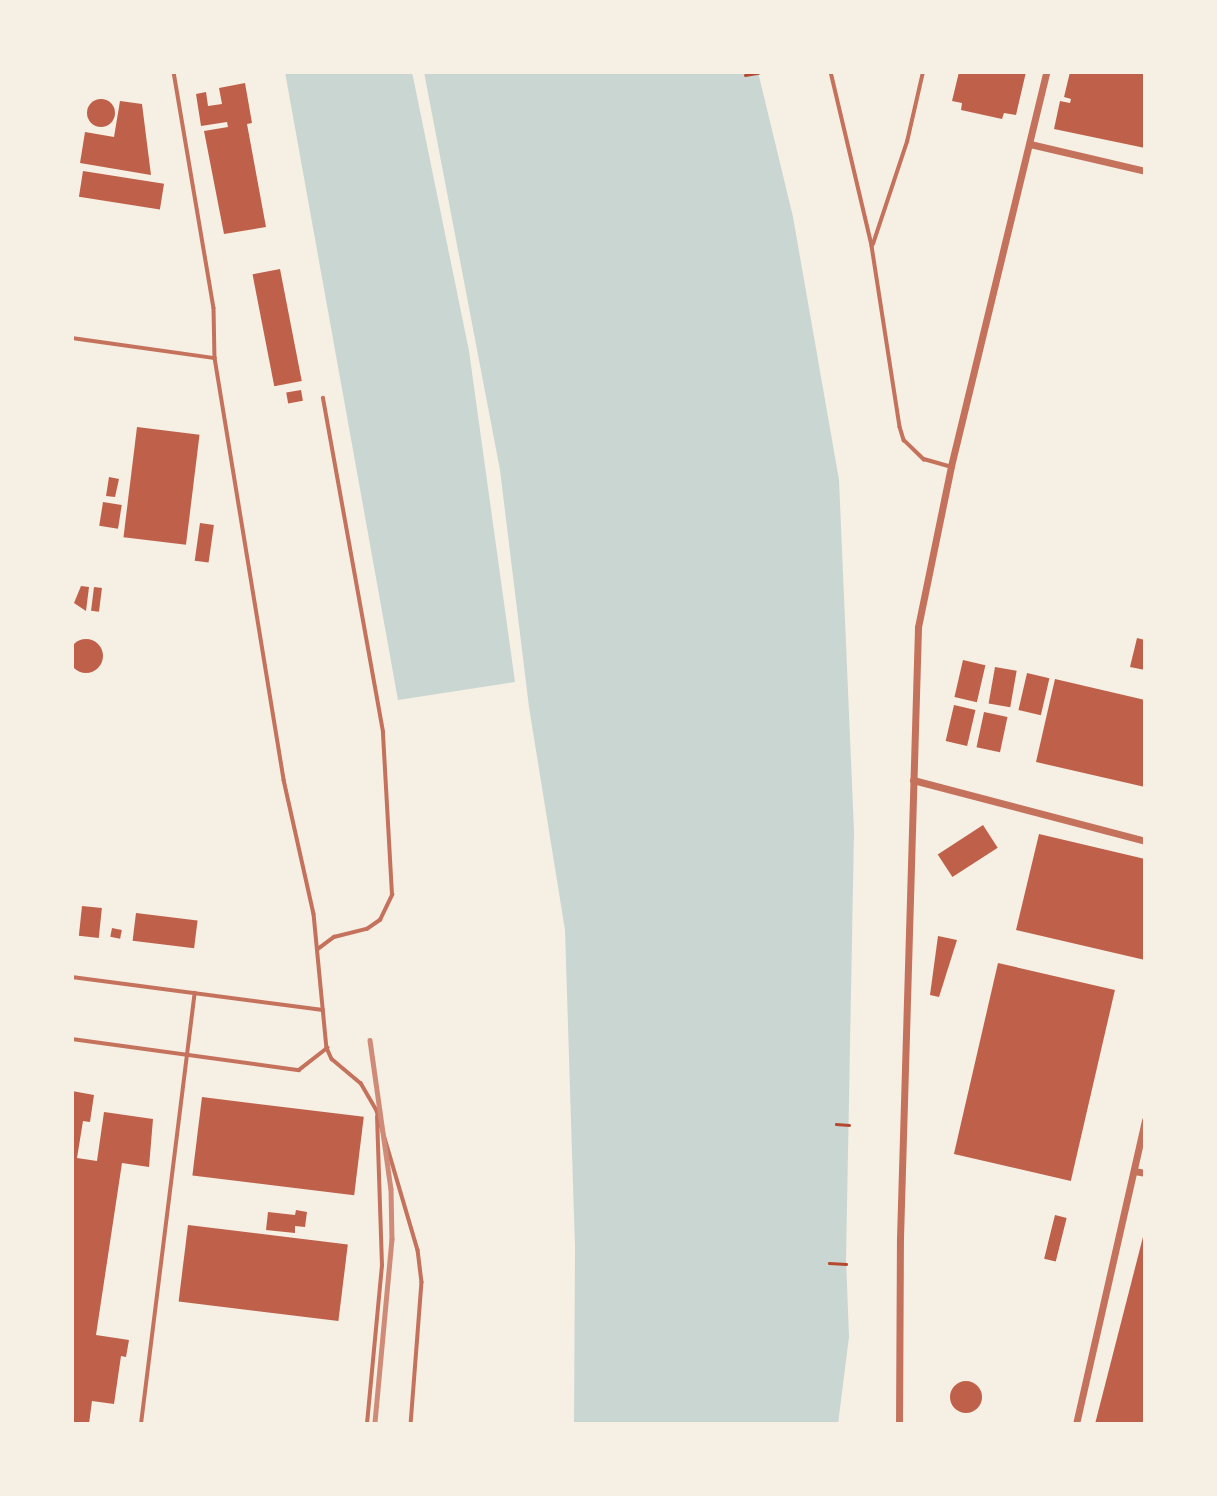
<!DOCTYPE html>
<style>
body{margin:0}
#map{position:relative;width:1217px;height:1496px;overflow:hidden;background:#f6efe4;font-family:"PT Sans Narrow",sans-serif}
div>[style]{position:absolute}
.water>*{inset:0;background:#c9d6d2}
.building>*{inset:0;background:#bf614a;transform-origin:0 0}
.round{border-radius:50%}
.path>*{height:2.5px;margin:-1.25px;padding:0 1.25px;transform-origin:1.25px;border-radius:1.25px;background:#b5482f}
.service>*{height:3.5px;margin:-1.75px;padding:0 1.75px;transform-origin:1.75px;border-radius:1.75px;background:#c5725c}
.minor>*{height:7px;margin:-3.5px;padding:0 3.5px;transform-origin:3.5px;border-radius:3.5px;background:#c5725c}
.rail>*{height:4.5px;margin:-2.25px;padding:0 2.25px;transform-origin:2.25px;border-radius:2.25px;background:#cf8b77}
span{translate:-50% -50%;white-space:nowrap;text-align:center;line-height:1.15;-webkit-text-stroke:7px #f6efe4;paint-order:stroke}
.frame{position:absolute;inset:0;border:74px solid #f6efe4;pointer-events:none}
</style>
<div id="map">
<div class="water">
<div style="clip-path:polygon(285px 72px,412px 72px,469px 351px,515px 682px,398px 700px)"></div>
<div style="clip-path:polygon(424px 72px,758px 72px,793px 217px,839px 480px,854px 831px,846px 1259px,849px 1337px,838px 1424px,574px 1424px,575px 1247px,565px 930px,529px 707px,500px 470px)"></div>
</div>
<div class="building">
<div style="clip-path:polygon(959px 72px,1026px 72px,1016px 115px,1004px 113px,1002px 119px,961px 110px,962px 103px,952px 101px)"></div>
<div style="clip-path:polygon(1070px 72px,1145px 72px,1145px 148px,1054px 129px,1060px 101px,1070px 103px,1071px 99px,1064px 97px)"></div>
<div style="clip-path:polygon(245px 83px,252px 123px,247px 124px,266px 227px,224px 234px,204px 131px,228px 127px,227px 122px,201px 126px,196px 94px,206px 92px,208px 106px,222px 104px,219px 88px)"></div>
<div class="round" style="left:87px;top:99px;width:28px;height:28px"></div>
<div style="clip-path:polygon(120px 101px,142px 104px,151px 175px,80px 163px,85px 132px,114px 137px)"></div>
<div style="left:83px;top:171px;width:82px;height:26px;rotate:9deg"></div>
<div style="left:280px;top:269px;width:114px;height:28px;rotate:79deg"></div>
<div style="left:301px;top:390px;width:11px;height:15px;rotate:80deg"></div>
<div style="left:137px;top:427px;width:63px;height:111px;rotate:7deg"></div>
<div style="clip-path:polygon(109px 477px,119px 479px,115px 497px,106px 496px)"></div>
<div style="left:103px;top:502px;width:19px;height:24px;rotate:9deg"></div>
<div style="left:200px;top:523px;width:14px;height:38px;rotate:8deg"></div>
<div style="clip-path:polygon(81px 586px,89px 587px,86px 611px,74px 603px)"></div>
<div style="left:94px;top:587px;width:8px;height:24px;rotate:7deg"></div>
<div style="clip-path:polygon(1137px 638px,1145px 640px,1145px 670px,1130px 667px)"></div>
<div class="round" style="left:69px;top:639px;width:34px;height:34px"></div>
<div style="left:963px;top:660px;width:23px;height:38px;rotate:13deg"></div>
<div style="left:995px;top:667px;width:22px;height:37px;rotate:10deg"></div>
<div style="left:1027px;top:673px;width:23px;height:38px;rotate:13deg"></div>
<div style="clip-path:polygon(1055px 679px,1145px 700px,1145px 787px,1036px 762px)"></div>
<div style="left:954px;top:705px;width:22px;height:37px;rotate:13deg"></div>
<div style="left:984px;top:712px;width:24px;height:36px;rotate:12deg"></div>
<div style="left:983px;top:825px;width:27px;height:54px;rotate:57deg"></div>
<div style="clip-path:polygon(1039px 834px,1145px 859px,1145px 960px,1016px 930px)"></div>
<div style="left:82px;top:906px;width:20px;height:30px;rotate:6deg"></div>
<div style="left:136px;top:913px;width:62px;height:28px;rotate:7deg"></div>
<div style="left:112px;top:928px;width:10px;height:9px;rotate:11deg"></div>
<div style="clip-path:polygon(938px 936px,957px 940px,939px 997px,930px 995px)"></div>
<div style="left:998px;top:963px;width:120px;height:196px;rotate:13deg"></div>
<div style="clip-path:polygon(72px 1091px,94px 1095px,90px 1122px,83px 1121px,77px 1158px,97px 1161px,104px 1112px,153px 1119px,149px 1167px,122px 1163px,96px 1335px,129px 1340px,126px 1357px,121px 1356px,114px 1404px,92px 1401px,89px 1424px,72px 1424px)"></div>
<div style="left:202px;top:1097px;width:163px;height:79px;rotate:7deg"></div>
<div style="clip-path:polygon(296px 1210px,307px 1212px,305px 1227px,295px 1226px,295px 1233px,266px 1230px,268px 1212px,295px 1215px)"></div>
<div style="left:1055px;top:1215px;width:12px;height:45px;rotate:14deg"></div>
<div style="left:188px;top:1225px;width:161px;height:77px;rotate:7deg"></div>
<div style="clip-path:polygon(1145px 1233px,1145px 1424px,1095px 1424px,1144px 1233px)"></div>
<div class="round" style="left:950px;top:1381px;width:32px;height:32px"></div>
</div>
<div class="path">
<div style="left:745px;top:75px;width:13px;rotate:-9deg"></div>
<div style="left:836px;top:1124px;width:13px;rotate:4deg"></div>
<div style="left:829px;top:1263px;width:17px;rotate:3deg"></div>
</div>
<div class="service">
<div style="left:174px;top:72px;width:239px;rotate:80.4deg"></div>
<div style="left:214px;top:308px;width:50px;rotate:88.9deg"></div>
<div style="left:215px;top:358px;width:428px;rotate:80.7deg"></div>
<div style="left:284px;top:780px;width:137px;rotate:77.4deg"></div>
<div style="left:314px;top:914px;width:135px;rotate:84.5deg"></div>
<div style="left:327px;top:1048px;width:12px;rotate:66deg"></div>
<div style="left:332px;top:1059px;width:38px;rotate:40deg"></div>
<div style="left:361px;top:1083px;width:32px;rotate:60deg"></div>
<div style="left:377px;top:1111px;width:145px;rotate:73.6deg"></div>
<div style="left:418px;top:1250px;width:32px;rotate:83deg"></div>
<div style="left:422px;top:1282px;width:142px;rotate:94.4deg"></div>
<div style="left:831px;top:72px;width:179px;rotate:76.7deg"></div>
<div style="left:872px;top:246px;width:183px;rotate:81.2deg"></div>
<div style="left:900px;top:427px;width:14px;rotate:73deg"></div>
<div style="left:904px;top:440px;width:28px;rotate:44deg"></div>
<div style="left:924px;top:459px;width:26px;rotate:16deg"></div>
<div style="left:873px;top:244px;width:108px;rotate:-71.6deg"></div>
<div style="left:907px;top:142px;width:72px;rotate:-77.1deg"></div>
<div style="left:72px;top:338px;width:144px;rotate:8deg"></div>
<div style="left:318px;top:949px;width:20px;rotate:-37deg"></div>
<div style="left:334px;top:937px;width:34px;rotate:-14deg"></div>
<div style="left:367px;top:929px;width:16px;rotate:-35deg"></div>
<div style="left:380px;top:920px;width:28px;rotate:-64deg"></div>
<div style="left:392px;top:895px;width:163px;rotate:-93.2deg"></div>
<div style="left:383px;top:732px;width:339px;rotate:-100.2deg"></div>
<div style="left:72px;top:977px;width:253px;rotate:7.5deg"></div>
<div style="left:72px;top:1039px;width:229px;rotate:7.8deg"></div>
<div style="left:299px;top:1070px;width:36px;rotate:-38deg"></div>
<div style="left:141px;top:1424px;width:434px;rotate:-82.9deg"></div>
<div style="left:367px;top:1424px;width:159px;rotate:-84.6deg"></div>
<div style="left:382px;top:1266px;width:149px;rotate:-91.9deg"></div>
</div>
<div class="minor">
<div style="left:1030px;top:144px;width:118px;rotate:13.2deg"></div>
<div style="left:913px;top:780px;width:240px;rotate:14.7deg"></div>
<div style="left:1134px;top:1171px;width:11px;rotate:10deg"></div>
<div style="left:899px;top:1424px;width:186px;rotate:-89.7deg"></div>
<div style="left:900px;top:1238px;width:611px;rotate:-88.31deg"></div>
<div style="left:918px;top:627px;width:164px;rotate:-78.4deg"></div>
<div style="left:951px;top:466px;width:405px;rotate:-76.4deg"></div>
<div style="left:1076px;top:1424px;width:312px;rotate:-77.2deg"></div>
</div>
<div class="rail">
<div style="left:370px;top:1040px;width:150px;rotate:82deg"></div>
<div style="left:391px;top:1189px;width:50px;rotate:88.9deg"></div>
<div style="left:392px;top:1239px;width:186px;rotate:95.3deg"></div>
</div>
<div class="frame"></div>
</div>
